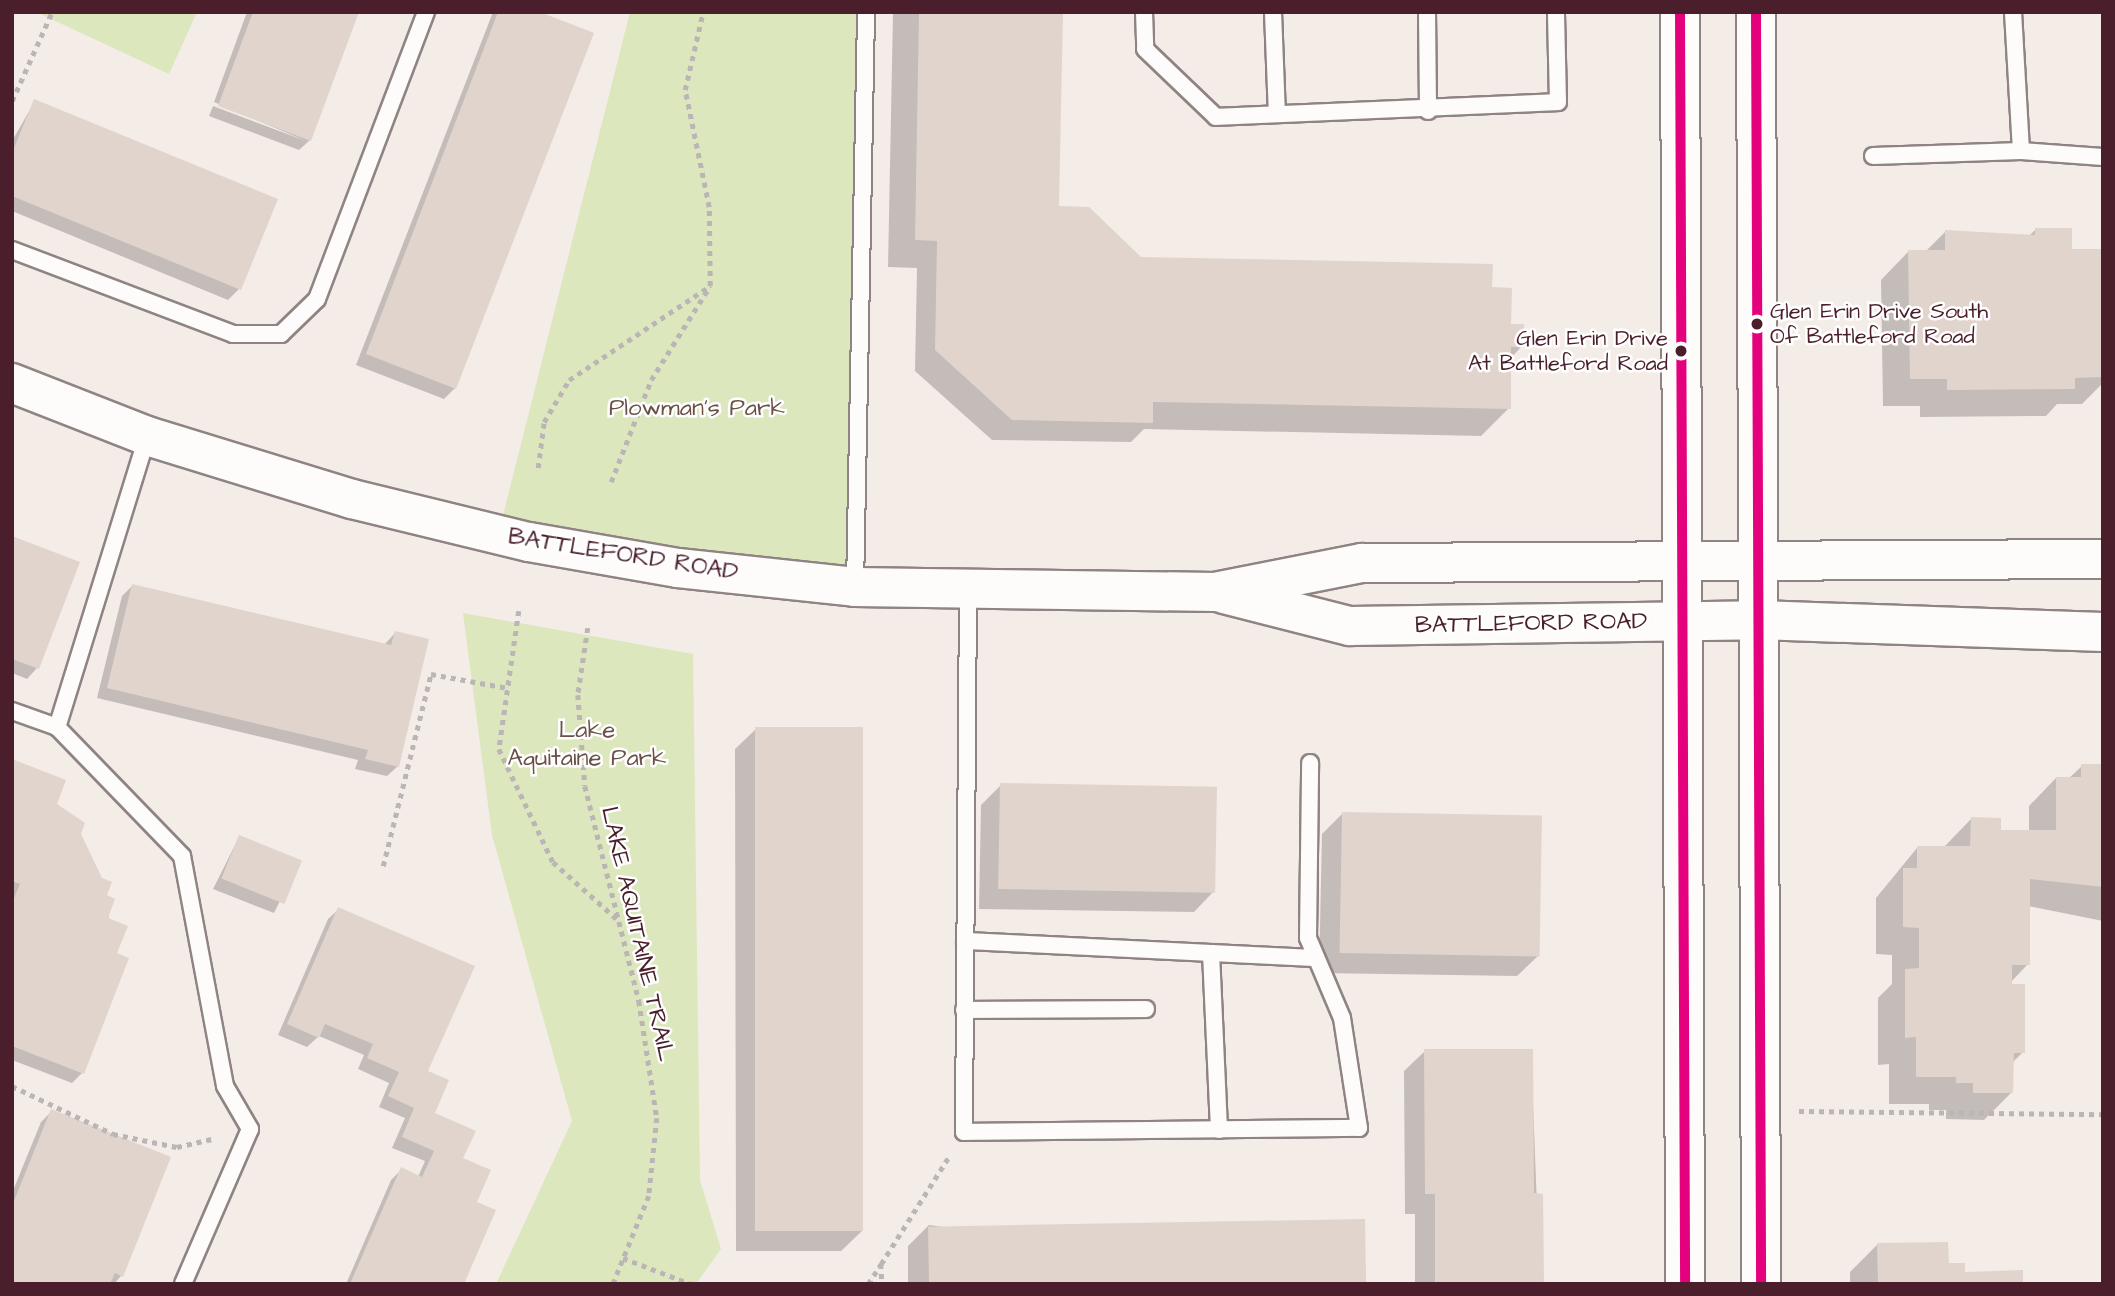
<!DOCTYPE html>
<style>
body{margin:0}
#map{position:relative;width:2115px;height:1296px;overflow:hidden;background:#f4ece7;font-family:"Architects Daughter",sans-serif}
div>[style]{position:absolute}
.green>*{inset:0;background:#dce7bd}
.shadow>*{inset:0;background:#0003;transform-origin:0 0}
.building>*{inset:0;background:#e1d4cd;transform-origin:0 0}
.path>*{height:4.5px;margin-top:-2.25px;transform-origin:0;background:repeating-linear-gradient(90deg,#bbb5b6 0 5px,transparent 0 10px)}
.roads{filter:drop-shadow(2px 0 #8f8383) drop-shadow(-2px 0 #8f8383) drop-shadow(0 2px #8f8383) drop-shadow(0 -2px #8f8383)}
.service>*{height:16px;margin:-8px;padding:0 8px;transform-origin:8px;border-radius:8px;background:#fdfcfb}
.tertiary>*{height:38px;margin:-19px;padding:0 19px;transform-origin:19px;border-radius:19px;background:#fdfcfb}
.bus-1>*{height:10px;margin:-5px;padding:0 5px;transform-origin:5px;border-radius:5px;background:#e5007d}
.dots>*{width:19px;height:19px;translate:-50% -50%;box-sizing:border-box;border:4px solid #fff;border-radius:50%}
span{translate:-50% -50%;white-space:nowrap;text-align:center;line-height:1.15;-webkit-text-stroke:5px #fff;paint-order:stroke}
.bus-label{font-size:22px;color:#4a1f2b}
.left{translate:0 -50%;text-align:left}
.right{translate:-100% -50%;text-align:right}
.park-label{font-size:24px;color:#6a5047}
.street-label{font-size:24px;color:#4a1f2b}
.frame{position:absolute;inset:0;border:14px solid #4a1f2b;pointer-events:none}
</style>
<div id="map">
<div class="green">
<div style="clip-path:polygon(36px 12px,197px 12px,169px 74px)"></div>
<div style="clip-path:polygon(630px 12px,866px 12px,855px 587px,497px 539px)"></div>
<div style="clip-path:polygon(463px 613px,693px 654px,700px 1180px,721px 1249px,696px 1284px,496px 1284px,572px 1121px,492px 835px)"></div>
</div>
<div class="shadow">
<div style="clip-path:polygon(247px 12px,357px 12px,310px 140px,299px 150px,209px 116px,213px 106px,306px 141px,214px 102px)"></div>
<div style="clip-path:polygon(493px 12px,535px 12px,455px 388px,444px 399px,356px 365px)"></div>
<div style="clip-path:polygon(893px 12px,1061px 12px,1058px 208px,1140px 258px,1490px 289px,1522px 346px,1510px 359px,1509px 408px,1481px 436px,1144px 429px,1131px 442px,992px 440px,915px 371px,917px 268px,888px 267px)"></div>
<div style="left:2062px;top:12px;width:41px;height:1px"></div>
<div style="clip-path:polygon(35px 101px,239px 289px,228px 300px,12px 211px,12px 141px)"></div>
<div style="clip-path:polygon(2035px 230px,2070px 251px,2103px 251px,2103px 383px,2082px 404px,2057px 404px,2046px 416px,1920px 417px,1920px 406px,1883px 406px,1881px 280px,1908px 252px,1925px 252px,1945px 232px,2029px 236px)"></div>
<div style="clip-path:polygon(12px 538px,37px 668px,27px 679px,12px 673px)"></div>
<div style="clip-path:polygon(132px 586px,385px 644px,395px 633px,398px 766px,387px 776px,355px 769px,358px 760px,97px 698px,122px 596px)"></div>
<div style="clip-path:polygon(756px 729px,862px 1231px,841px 1251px,736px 1251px,735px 749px)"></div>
<div style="clip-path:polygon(12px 761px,79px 834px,105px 896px,115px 954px,82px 1073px,72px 1083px,12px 1060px)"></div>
<div style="clip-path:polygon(2082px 766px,2103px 766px,2103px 921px,2028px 906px,2028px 964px,2011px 982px,2023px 1052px,2012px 1063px,2012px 1092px,1984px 1120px,1946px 1119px,1946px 1110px,1929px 1110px,1929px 1104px,1889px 1104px,1889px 1064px,1878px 1065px,1878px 998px,1892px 984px,1892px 955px,1876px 954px,1876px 898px,1917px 848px,1944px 847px,1971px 819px,1999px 831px,2029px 832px,2029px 806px,2056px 778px,2069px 778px)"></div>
<div style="clip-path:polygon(1001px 785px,1214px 891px,1194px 912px,979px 909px,981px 805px)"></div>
<div style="clip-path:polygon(1342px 814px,1538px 956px,1517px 976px,1319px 973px,1322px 834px)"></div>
<div style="clip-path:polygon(239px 837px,300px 861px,274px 913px,213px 889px)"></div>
<div style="clip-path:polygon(339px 909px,426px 1072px,432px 1113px,461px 1159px,475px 1203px,462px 1284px,346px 1284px,391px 1180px,402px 1169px,418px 1177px,425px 1161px,392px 1148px,405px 1118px,379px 1107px,389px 1083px,358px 1069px,364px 1055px,319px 1036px,307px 1047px,278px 1035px,328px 919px)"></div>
<div style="clip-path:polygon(1531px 1050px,1540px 1284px,1415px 1284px,1415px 1214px,1405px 1214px,1404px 1071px,1425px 1051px)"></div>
<div style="clip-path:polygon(52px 1111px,121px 1276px,114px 1284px,12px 1284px,12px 1193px,41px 1122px)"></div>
<div style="clip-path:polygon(929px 1225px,1364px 1284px,908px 1284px,908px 1246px)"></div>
<div style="clip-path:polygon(1878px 1244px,1964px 1274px,2022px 1284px,1850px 1284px,1850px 1272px)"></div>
</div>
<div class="building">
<div style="clip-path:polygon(253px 12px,359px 12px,311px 141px,218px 106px)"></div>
<div style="clip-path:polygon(498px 12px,540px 12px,594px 33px,456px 389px,366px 354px)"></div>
<div style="clip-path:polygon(919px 12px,1063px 12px,1059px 206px,1089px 207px,1141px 257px,1493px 264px,1492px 287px,1512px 288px,1511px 324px,1524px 324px,1524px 347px,1511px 347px,1511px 409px,1153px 402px,1153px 423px,1012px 420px,935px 350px,937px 241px,915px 240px)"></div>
<div style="clip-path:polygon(34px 99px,278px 199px,241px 290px,12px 196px,12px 153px)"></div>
<div style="clip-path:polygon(2035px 228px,2072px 228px,2072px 249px,2103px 249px,2103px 377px,2075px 378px,2075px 389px,1947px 390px,1947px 379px,1910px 379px,1908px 250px,1945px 250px,1945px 230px,2035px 235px)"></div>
<div style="clip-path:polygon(12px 536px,80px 562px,39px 669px,12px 659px)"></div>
<div style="clip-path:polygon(132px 584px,391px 645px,395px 631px,429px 639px,399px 767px,365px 759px,368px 750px,107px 688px)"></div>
<div style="left:755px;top:727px;width:108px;height:504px"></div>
<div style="clip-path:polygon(12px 759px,66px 780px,57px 804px,85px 823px,81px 834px,102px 878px,112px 882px,107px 895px,115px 899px,108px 918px,128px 926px,117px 953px,129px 958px,84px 1074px,12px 1046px,12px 903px,20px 884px,12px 881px)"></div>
<div style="clip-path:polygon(2081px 764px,2103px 764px,2103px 887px,2030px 879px,2030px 965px,2012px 965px,2012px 984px,2025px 984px,2025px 1053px,2014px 1053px,2013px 1093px,1973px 1093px,1973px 1083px,1956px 1083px,1956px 1077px,1916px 1077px,1916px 1037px,1905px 1038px,1905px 969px,1919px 968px,1919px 928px,1903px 927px,1903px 868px,1917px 868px,1917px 846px,1970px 846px,1971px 817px,2001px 818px,2001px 830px,2056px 830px,2056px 777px,2081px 777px)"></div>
<div style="left:1000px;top:783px;width:217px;height:106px;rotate:1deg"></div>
<div style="left:1342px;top:812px;width:200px;height:141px;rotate:1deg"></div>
<div style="left:239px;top:835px;width:68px;height:47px;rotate:22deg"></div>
<div style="clip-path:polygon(338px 907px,475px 966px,428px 1071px,449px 1080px,435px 1113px,476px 1131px,463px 1158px,491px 1170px,477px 1202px,496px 1210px,464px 1284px,350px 1284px,401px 1167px,422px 1177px,434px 1151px,402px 1137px,414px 1108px,388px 1096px,399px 1072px,367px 1058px,373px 1044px,325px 1024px,319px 1038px,287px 1024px)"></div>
<div style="clip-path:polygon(1424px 1049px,1533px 1049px,1534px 1193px,1543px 1194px,1544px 1284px,1435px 1284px,1435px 1194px,1425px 1194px)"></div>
<div style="clip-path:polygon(51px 1109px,171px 1157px,123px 1277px,115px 1273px,110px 1284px,12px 1284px,12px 1206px)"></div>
<div style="left:1365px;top:1219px;width:65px;height:437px;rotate:89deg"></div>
<div style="clip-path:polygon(1948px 1242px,1949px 1263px,1965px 1263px,1965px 1272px,2023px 1270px,2023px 1284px,1878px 1284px,1877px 1243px)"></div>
</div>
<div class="path">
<div style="left:12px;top:101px;width:98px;rotate:-65.8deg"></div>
<div style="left:538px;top:468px;width:46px;rotate:-82.6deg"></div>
<div style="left:544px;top:422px;width:49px;rotate:-59.2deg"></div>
<div style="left:569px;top:380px;width:166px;rotate:-33.7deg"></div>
<div style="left:611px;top:482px;width:110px;rotate:-68.6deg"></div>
<div style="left:651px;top:380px;width:111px;rotate:-57.9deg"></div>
<div style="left:710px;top:286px;width:79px;rotate:-90.7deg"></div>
<div style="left:709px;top:207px;width:119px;rotate:-101.6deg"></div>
<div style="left:685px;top:90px;width:80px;rotate:-77deg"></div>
<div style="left:519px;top:611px;width:139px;rotate:98.2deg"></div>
<div style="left:499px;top:749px;width:125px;rotate:64.5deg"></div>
<div style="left:553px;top:862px;width:87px;rotate:41.7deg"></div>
<div style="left:588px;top:628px;width:68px;rotate:98.5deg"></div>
<div style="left:578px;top:695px;width:91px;rotate:85.6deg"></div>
<div style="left:585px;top:786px;width:222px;rotate:75.9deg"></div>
<div style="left:639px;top:1001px;width:118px;rotate:81.3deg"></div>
<div style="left:657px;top:1118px;width:78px;rotate:95.9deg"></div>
<div style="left:649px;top:1196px;width:95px;rotate:112.2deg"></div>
<div style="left:383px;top:866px;width:198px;rotate:-76deg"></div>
<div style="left:431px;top:674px;width:78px;rotate:10.3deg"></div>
<div style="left:12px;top:1086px;width:112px;rotate:25.4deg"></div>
<div style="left:113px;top:1134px;width:65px;rotate:11.5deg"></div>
<div style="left:177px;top:1147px;width:39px;rotate:-13deg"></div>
<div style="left:1799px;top:1111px;width:304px;rotate:0.6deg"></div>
<div style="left:623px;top:1258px;width:73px;rotate:20.9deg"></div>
<div style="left:881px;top:1264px;width:129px;rotate:-57.7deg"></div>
<div style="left:868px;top:1284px;width:24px;rotate:-57deg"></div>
<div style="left:881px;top:1264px;width:20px;rotate:87deg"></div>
</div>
<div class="roads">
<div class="service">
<div style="left:1144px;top:12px;width:37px;rotate:88deg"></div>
<div style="left:1145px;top:49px;width:98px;rotate:43.8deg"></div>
<div style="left:1216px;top:117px;width:342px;rotate:-2.5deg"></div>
<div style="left:1558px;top:102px;width:90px;rotate:-91.3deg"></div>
<div style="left:1273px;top:12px;width:102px;rotate:87.8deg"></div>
<div style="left:1427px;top:12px;width:99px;rotate:89.4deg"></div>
<div style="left:2013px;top:12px;width:139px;rotate:86.7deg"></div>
<div style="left:2021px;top:151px;width:82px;rotate:4.2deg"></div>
<div style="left:1873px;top:156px;width:148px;rotate:-1.9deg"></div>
<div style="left:12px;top:250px;width:236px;rotate:20.8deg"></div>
<div style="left:233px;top:334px;width:48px"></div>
<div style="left:281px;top:334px;width:50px;rotate:-44.2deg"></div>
<div style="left:317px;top:299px;width:307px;rotate:-69.2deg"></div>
<div style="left:147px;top:437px;width:304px;rotate:107.2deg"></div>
<div style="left:57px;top:727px;width:180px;rotate:45.9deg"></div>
<div style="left:182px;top:856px;width:234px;rotate:79.4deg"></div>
<div style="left:225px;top:1086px;width:50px;rotate:59.8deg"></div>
<div style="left:250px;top:1129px;width:169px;rotate:113.4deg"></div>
<div style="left:855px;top:587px;width:575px;rotate:-88.9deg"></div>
<div style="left:968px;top:593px;width:539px;rotate:90.43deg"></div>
<div style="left:964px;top:1132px;width:395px;rotate:-0.6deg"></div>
<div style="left:1359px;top:1128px;width:111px;rotate:-98.8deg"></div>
<div style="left:1342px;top:1018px;width:87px;rotate:-113deg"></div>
<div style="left:1308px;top:938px;width:175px;rotate:-89.3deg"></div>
<div style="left:12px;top:711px;width:48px;rotate:19.6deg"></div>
<div style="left:965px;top:941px;width:351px;rotate:2.8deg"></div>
<div style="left:1211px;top:953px;width:177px;rotate:87.4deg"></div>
<div style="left:964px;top:1010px;width:182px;rotate:-0.3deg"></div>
</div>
<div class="tertiary">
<div style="left:1680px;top:12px;width:1272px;rotate:89.77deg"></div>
<div style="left:1756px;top:12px;width:1272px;rotate:89.77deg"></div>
<div style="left:12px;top:383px;width:145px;rotate:21.4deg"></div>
<div style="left:147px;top:436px;width:214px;rotate:17.1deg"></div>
<div style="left:352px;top:499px;width:182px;rotate:13.7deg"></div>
<div style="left:529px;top:542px;width:151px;rotate:9.9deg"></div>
<div style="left:678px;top:568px;width:178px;rotate:6.1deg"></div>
<div style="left:855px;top:587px;width:360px;rotate:0.8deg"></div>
<div style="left:1215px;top:592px;width:150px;rotate:-11.2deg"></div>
<div style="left:1362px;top:563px;width:741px;rotate:-0.31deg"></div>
<div style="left:1224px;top:594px;width:130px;rotate:14.3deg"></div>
<div style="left:1350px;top:626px;width:409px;rotate:-0.8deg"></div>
<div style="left:1759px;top:620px;width:344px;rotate:2deg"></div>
</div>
</div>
<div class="bus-1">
<div style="left:1680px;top:12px;width:1272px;rotate:89.77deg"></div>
<div style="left:1756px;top:12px;width:1272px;rotate:89.77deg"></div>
</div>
<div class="dots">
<div style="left:1757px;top:324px;background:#4a1f2b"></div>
<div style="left:1681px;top:351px;background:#4a1f2b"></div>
</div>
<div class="bus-label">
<span class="left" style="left:1770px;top:324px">Glen Erin Drive South<br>Of Battleford Road</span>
<span class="right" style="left:1668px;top:351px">Glen Erin Drive<br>At Battleford Road</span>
</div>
<div class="park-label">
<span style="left:697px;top:409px">Plowman's Park</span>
<span style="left:587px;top:745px">Lake<br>Aquitaine Park</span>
</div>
<div class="street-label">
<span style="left:623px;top:555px;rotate:9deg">BATTLEFORD ROAD</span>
<span style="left:1531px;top:624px;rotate:-1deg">BATTLEFORD ROAD</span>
<span style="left:637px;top:934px;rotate:77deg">LAKE AQUITAINE TRAIL</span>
</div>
<div class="frame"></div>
</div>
